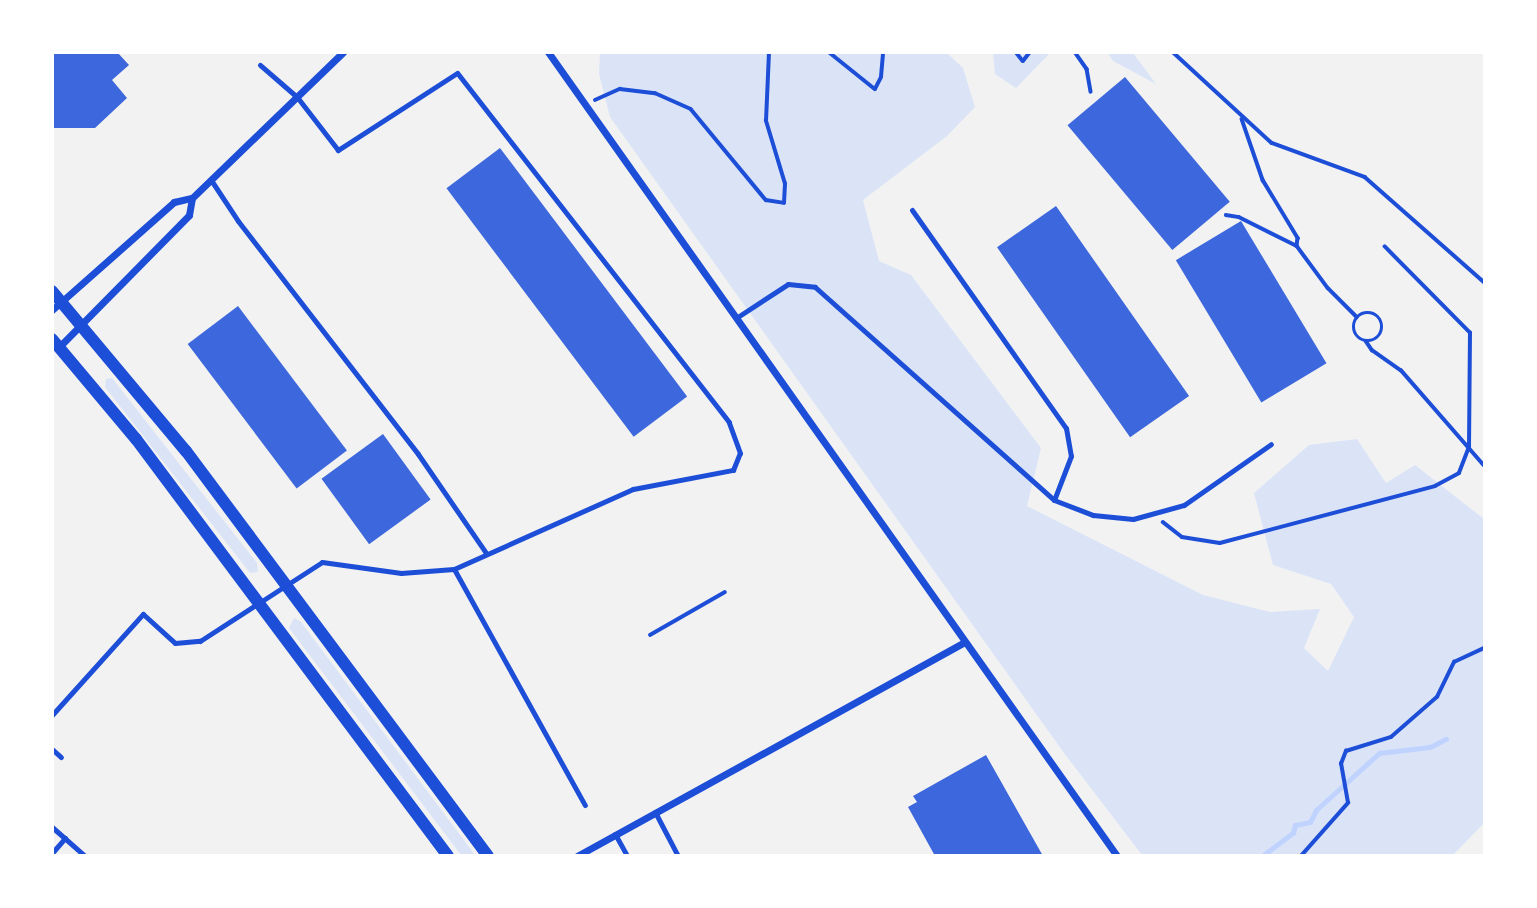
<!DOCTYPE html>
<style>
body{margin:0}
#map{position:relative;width:1537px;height:908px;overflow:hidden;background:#f2f2f2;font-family:"Roboto Serif",serif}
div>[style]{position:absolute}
.green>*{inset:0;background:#dbe4f7}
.stream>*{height:5px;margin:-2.5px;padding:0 2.5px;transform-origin:2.5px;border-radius:2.5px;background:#bfd3fe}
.building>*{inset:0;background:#3d67dc;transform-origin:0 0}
.path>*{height:3.5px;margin:-1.75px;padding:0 1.75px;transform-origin:1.75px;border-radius:1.75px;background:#1d4ed8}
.path>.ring{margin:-1.75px;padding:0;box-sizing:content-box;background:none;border:3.5px solid #1d4ed8;border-radius:50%}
.service>*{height:5px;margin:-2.5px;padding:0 2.5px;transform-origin:2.5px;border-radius:2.5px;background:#1d4ed8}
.minor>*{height:7px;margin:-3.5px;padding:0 3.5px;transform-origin:3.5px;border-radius:3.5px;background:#1d4ed8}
.tertiary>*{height:12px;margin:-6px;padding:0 6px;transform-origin:6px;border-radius:6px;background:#1d4ed8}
span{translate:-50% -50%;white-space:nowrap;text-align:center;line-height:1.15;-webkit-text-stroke:7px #fff;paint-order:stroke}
.frame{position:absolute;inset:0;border:54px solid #fff;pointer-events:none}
</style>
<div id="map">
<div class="green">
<div style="clip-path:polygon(600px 53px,947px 53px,963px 68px,975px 107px,947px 136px,863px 200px,879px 261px,911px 275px,1041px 448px,1027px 506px,1203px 595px,1270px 612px,1320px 609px,1304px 648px,1328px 671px,1354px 617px,1331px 584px,1273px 565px,1254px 493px,1309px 445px,1357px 439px,1386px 483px,1415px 465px,1484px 519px,1484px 823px,1453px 855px,1142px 855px,1064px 753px,610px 117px,599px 74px)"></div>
<div style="clip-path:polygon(993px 53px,1050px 53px,1016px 88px,995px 74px)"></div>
<div style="clip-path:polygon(1108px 53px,1133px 53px,1156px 84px,1113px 61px)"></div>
<div style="clip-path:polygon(112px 378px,257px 563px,258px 572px,250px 573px,105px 387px,106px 379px)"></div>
<div style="clip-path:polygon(294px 618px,301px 622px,475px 855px,461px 855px,289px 628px)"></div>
</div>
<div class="stream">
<div style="left:1262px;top:856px;width:39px;rotate:-37deg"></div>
<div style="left:1293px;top:833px;width:8px;rotate:-76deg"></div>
<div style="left:1295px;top:825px;width:15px;rotate:-11deg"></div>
<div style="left:1310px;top:822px;width:13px;rotate:-63deg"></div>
<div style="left:1316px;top:810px;width:85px;rotate:-42.1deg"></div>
<div style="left:1379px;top:753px;width:51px;rotate:-6.7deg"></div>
<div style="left:1430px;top:747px;width:18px;rotate:-27deg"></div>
</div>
<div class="building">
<div style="clip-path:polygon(52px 52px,117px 52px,129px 65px,112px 80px,127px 98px,95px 128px,52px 128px)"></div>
<div style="left:1125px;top:77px;width:163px;height:75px;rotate:50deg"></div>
<div style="left:500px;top:148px;width:311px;height:67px;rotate:53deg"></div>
<div style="left:1056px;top:206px;width:232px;height:72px;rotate:55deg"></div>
<div style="left:1241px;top:221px;width:166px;height:76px;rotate:59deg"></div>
<div style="left:238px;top:306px;width:181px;height:63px;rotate:53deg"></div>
<div style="left:383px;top:434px;width:81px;height:76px;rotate:54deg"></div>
<div style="clip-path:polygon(986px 755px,1043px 856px,935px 856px,908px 807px,917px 802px,913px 796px)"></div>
</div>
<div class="path">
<div style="left:829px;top:52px;width:59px;rotate:38.8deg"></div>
<div style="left:875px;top:89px;width:13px;rotate:-63deg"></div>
<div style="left:881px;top:77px;width:25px;rotate:-85deg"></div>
<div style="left:1016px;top:52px;width:11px;rotate:52deg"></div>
<div style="left:1023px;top:61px;width:11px;rotate:-52deg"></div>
<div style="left:1075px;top:52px;width:21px;rotate:55deg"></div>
<div style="left:1087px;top:69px;width:23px;rotate:80deg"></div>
<div style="left:1173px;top:52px;width:134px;rotate:42.6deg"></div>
<div style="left:1272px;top:143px;width:99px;rotate:20.1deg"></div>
<div style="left:1365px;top:177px;width:159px;rotate:41.4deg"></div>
<div style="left:595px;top:100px;width:27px;rotate:-24deg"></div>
<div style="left:620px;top:89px;width:35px;rotate:7deg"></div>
<div style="left:655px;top:93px;width:39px;rotate:24deg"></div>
<div style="left:691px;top:109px;width:118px;rotate:50.5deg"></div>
<div style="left:766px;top:200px;width:18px;rotate:9deg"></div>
<div style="left:784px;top:203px;width:19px;rotate:-87deg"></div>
<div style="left:785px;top:184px;width:66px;rotate:-106.8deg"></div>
<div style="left:766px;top:121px;width:69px;rotate:-87.5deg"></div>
<div style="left:1242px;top:119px;width:65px;rotate:71deg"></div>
<div style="left:1263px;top:180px;width:68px;rotate:58.9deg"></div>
<div style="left:1298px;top:238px;width:8px;rotate:97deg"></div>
<div style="left:1297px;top:246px;width:52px;rotate:53.6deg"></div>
<div style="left:1328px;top:288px;width:41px;rotate:45deg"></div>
<div style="left:1226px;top:215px;width:13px;rotate:9deg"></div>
<div style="left:1239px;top:217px;width:65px;rotate:26.6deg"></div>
<div class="ring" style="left:1354px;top:313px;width:24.5px;height:24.5px"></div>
<div style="left:1366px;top:341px;width:11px;rotate:56deg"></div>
<div style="left:1372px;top:350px;width:35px;rotate:35deg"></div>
<div style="left:1401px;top:370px;width:126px;rotate:48.9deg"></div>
<div style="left:1163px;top:522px;width:24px;rotate:38deg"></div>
<div style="left:1182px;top:537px;width:38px;rotate:9deg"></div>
<div style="left:1220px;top:543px;width:222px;rotate:-14.8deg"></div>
<div style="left:1435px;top:486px;width:27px;rotate:-28deg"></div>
<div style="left:1459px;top:473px;width:28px;rotate:-69deg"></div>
<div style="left:1469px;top:447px;width:114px;rotate:-89.5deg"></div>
<div style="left:1470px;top:333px;width:121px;rotate:-134.7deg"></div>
<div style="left:650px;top:635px;width:86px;rotate:-29.8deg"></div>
<div style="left:1301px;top:856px;width:71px;rotate:-48.4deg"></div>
<div style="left:1348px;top:803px;width:40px;rotate:-100deg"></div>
<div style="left:1341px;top:764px;width:14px;rotate:-69deg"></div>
<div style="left:1346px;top:751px;width:47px;rotate:-17.3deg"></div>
<div style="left:1391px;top:737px;width:61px;rotate:-41deg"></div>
<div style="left:1437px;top:697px;width:39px;rotate:-64deg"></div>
<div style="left:1454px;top:662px;width:33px;rotate:-25deg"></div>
</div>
<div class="service">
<div style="left:211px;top:180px;width:49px;rotate:56.6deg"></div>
<div style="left:238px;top:221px;width:294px;rotate:52.3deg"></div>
<div style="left:418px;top:454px;width:120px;rotate:55.5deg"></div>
<div style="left:912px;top:210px;width:267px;rotate:54.8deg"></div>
<div style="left:1066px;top:428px;width:28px;rotate:80deg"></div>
<div style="left:1071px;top:456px;width:47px;rotate:111.1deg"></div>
<div style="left:736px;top:318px;width:62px;rotate:-33.2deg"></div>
<div style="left:788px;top:284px;width:27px;rotate:6deg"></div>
<div style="left:815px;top:287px;width:320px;rotate:41.7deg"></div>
<div style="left:1054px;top:500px;width:42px;rotate:21deg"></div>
<div style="left:1093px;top:515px;width:40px;rotate:5.7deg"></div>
<div style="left:1133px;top:519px;width:53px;rotate:-15.4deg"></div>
<div style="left:1184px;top:505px;width:106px;rotate:-35deg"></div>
<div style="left:454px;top:569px;width:270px;rotate:61deg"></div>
<div style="left:52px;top:715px;width:136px;rotate:-48deg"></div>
<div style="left:143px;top:614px;width:43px;rotate:42.2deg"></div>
<div style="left:175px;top:643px;width:25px;rotate:-5deg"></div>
<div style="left:200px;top:641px;width:145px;rotate:-32.9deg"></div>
<div style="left:322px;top:562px;width:80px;rotate:7.9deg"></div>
<div style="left:401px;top:573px;width:53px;rotate:-4.3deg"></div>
<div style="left:454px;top:569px;width:196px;rotate:-24.1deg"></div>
<div style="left:633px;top:489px;width:102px;rotate:-10.8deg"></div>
<div style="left:733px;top:470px;width:18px;rotate:-68deg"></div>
<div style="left:740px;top:453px;width:33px;rotate:-110deg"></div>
<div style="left:729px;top:422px;width:442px;rotate:-127.9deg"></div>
<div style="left:457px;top:73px;width:142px;rotate:147.1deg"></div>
<div style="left:338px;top:150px;width:67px;rotate:-127.7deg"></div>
<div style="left:297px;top:97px;width:49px;rotate:-139.1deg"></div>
<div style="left:52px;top:749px;width:12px;rotate:42deg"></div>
<div style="left:655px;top:812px;width:50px;rotate:62.4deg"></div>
<div style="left:52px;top:827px;width:44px;rotate:41.3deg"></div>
<div style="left:615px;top:834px;width:25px;rotate:61deg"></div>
<div style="left:52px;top:853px;width:20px;rotate:-49deg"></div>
</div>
<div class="minor">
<div style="left:548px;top:52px;width:985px;rotate:54.71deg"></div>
<div style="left:52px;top:310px;width:163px;rotate:-41.5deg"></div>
<div style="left:174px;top:202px;width:18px;rotate:-13deg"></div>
<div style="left:192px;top:198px;width:210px;rotate:-44deg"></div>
<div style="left:59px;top:347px;width:185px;rotate:-45.4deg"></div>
<div style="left:189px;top:215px;width:17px;rotate:-80deg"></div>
<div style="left:577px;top:856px;width:442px;rotate:-28.9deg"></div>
</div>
<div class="tertiary">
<div style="left:52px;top:291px;width:209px;rotate:50.1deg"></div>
<div style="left:186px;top:451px;width:505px;rotate:53.29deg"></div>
<div style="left:52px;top:339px;width:131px;rotate:50deg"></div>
<div style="left:136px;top:439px;width:521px;rotate:53.2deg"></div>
</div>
<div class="frame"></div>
</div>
